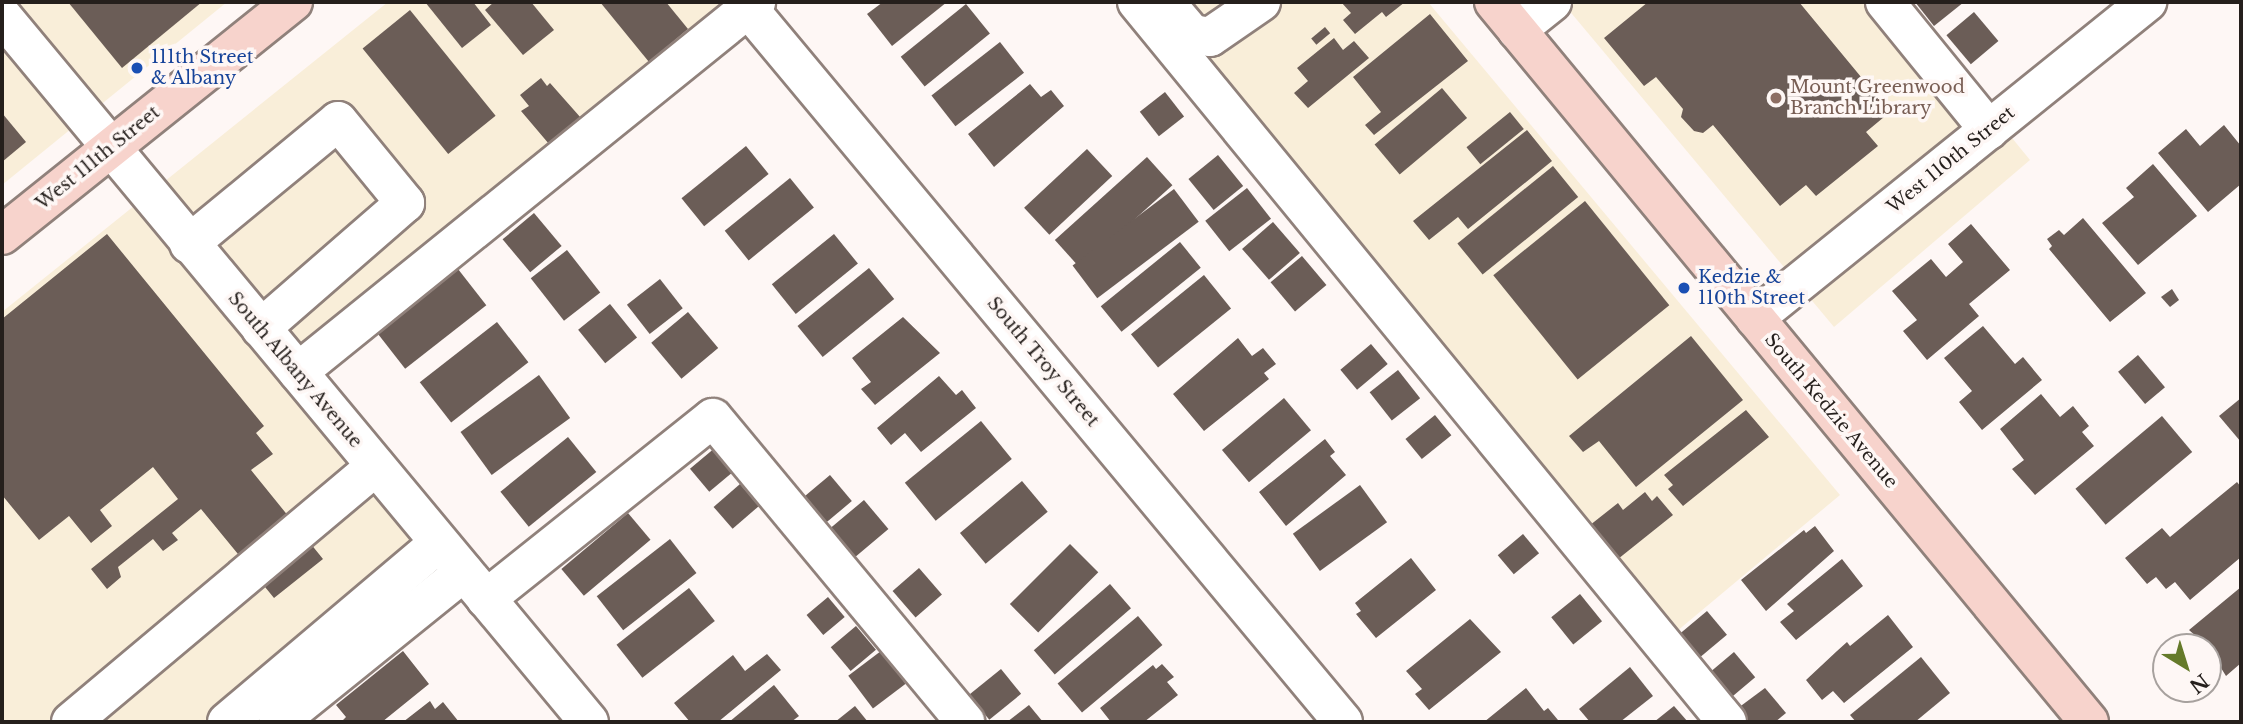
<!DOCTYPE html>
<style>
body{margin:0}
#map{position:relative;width:2243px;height:724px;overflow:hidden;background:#fef7f5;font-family:"Libre Baskerville",serif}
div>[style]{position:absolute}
.commercial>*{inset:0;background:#f9eed9}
.building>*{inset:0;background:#6b5d57;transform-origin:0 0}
.roads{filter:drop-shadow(2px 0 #90817b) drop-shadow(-2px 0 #90817b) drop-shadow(0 2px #90817b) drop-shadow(0 -2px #90817b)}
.minor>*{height:38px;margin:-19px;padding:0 19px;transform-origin:19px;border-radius:19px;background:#fff}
.major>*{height:38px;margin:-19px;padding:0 19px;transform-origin:19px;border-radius:19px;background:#f7d3cc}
.dots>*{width:19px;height:19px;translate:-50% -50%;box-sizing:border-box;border:4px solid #fef7f5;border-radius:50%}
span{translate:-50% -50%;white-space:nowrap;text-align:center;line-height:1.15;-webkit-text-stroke:7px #fef7f5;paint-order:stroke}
.transit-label{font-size:18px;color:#164399}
.left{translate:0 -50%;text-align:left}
.education-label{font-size:18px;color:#785e54}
.street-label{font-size:18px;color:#251f1c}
.frame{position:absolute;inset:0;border:4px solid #251f1c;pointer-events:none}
.north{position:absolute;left:2152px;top:633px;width:70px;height:70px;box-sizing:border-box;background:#fef7f5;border:2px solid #a7a19e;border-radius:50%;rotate:142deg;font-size:19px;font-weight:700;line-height:28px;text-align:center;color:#251f1c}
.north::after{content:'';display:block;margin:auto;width:24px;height:32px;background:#657a2a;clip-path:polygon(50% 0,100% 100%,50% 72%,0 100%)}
</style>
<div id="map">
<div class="commercial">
<div style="clip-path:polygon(2px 2px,227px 2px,2px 185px)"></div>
<div style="clip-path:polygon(388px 2px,771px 2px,297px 380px,471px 587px,304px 722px,2px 722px,2px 312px)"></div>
<div style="clip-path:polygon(1128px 2px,1428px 2px,1840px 495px,1658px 647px)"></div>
<div style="clip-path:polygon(1562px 2px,1901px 2px,2030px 160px,1834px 327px)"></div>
</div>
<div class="building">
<div style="clip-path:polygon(68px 2px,202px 2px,122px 68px)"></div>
<div style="clip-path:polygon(425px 2px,473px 2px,491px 25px,462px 48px)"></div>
<div style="clip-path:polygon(494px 2px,531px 2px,554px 30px,523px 55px,485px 10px)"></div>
<div style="clip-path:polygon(600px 2px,666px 2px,688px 29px,649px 62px)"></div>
<div style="clip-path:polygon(883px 2px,947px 2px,892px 46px,867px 14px)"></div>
<div style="clip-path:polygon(1341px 2px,1405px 2px,1386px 17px,1382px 12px,1355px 34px,1343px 20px,1351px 13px)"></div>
<div style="clip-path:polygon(1648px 2px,1799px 2px,1890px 112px,1866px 132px,1878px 146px,1816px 196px,1806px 185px,1780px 206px,1713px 125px,1703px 133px,1694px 131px,1681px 117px,1683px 109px,1656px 77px,1644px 86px,1604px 38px)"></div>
<div style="clip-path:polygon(1915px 2px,1964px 2px,1934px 26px)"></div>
<div style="left:966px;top:4px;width:38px;height:84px;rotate:51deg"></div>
<div style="left:410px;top:10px;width:136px;height:61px;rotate:51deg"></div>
<div style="left:1974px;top:12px;width:38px;height:36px;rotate:50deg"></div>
<div style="clip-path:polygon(1430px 14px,1468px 61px,1374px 135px,1365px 125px,1381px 112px,1353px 77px)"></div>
<div style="left:1325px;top:27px;width:8px;height:18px;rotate:50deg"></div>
<div style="clip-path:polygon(1334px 38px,1343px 50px,1354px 41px,1369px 58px,1308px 108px,1294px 93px,1308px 81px,1297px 68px)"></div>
<div style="left:1000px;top:42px;width:39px;height:87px;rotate:52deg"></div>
<div style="clip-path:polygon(541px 78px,547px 86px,550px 83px,581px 118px,549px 144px,521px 111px,529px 106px,520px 95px)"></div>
<div style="clip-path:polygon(1030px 84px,1041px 97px,1051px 90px,1064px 106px,994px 167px,968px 134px)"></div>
<div style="left:1442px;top:88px;width:39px;height:88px;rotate:50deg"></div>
<div style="left:1165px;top:92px;width:31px;height:32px;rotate:52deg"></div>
<div style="left:1510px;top:112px;width:22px;height:56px;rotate:51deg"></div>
<div style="clip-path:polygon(2px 113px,26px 142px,2px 162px)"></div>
<div style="clip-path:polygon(2224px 125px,2241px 146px,2241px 184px,2208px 212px,2158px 153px,2186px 129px,2200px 146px)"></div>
<div style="clip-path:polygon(1527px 130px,1552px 161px,1468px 229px,1458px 217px,1429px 240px,1413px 221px)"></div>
<div style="left:746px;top:146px;width:36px;height:83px;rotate:51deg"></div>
<div style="left:1087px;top:149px;width:37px;height:86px;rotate:47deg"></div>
<div style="left:1218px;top:155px;width:40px;height:38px;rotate:51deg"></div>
<div style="left:1147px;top:157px;width:38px;height:124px;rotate:48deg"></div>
<div style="clip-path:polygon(2153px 164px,2197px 216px,2138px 265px,2102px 223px,2134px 197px,2126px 188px)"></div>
<div style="left:1553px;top:166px;width:40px;height:123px;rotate:51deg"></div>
<div style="left:790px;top:178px;width:38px;height:84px;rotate:51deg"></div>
<div style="left:1247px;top:188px;width:39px;height:53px;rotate:52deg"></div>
<div style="left:1174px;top:189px;width:41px;height:127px;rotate:53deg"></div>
<div style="left:1585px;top:201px;width:134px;height:118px;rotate:51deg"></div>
<div style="left:534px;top:213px;width:43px;height:41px;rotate:50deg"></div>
<div style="clip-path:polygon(2083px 218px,2146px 293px,2110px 322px,2049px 249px,2052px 246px,2047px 239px,2059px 230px,2064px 235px)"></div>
<div style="left:1273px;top:222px;width:41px;height:41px;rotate:49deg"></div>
<div style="clip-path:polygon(1971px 224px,2010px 270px,1969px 304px,1979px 316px,1927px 360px,1903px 331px,1917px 320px,1892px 291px,1931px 259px,1946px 277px,1963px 262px,1948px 244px)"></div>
<div style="clip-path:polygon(107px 234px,264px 426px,256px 433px,273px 454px,251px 470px,323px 559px,274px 598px,201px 509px,172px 533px,178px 540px,163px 551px,153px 539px,118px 567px,121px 577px,107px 589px,91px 569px,178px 499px,153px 467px,100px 510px,112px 526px,91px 543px,69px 516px,39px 540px,2px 495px,2px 319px)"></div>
<div style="left:834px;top:234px;width:38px;height:80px;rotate:51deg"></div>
<div style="left:1180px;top:242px;width:33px;height:102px;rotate:51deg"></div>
<div style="left:567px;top:250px;width:54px;height:46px;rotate:52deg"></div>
<div style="left:1302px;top:256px;width:38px;height:41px;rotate:50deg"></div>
<div style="left:869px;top:268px;width:40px;height:92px;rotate:51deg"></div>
<div style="left:458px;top:269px;width:46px;height:103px;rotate:52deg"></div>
<div style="left:1204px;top:275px;width:43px;height:94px;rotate:51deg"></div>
<div style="left:660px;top:279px;width:37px;height:42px;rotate:52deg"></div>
<div style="clip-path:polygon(2172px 289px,2179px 300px,2170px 307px,2161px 297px)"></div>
<div style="left:610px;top:304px;width:43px;height:41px;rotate:51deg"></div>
<div style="left:688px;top:312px;width:47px;height:48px;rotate:50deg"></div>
<div style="clip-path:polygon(903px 317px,940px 353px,875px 405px,861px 389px,871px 382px,852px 358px)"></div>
<div style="left:497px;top:322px;width:51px;height:98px;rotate:52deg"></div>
<div style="clip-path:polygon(1983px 326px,2015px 364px,2023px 357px,2042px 380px,1982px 430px,1959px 402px,1972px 391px,1944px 358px)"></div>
<div style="clip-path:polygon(1691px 336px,1743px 400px,1636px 487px,1599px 441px,1583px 452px,1569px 436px)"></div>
<div style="clip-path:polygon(1238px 338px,1252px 356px,1263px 348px,1276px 364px,1264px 373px,1269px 379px,1204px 431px,1173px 394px)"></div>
<div style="left:1371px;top:344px;width:26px;height:40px;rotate:50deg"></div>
<div style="left:2138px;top:355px;width:42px;height:26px;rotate:50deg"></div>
<div style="left:1398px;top:370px;width:36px;height:36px;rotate:52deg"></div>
<div style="left:539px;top:375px;width:53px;height:97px;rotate:54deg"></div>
<div style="clip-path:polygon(939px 376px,956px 395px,962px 390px,976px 408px,921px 452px,905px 433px,891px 445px,877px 428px)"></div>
<div style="clip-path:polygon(2041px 394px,2060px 417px,2073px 406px,2089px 426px,2082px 432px,2094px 446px,2035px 495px,2012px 469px,2024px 460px,2000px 429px)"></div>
<div style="left:1284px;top:398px;width:42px;height:81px;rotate:50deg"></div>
<div style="clip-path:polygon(2241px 398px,2241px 442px,2219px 416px)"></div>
<div style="clip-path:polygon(1746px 410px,1769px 437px,1683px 506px,1668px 489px,1673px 485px,1664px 475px)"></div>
<div style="left:1435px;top:415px;width:26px;height:38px;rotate:51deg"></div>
<div style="left:2162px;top:416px;width:47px;height:113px;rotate:50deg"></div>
<div style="left:981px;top:421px;width:49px;height:98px;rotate:51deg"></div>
<div style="left:568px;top:437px;width:45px;height:87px;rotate:51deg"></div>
<div style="clip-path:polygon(1325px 439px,1335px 452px,1330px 456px,1346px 475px,1286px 526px,1259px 492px)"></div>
<div style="left:716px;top:447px;width:30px;height:34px;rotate:50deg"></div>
<div style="left:830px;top:475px;width:34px;height:35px;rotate:50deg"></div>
<div style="left:1022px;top:481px;width:40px;height:81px;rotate:50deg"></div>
<div style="clip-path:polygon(2237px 482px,2241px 487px,2241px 557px,2190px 600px,2175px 582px,2166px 589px,2156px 577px,2147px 584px,2125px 558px,2162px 528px,2170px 537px)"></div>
<div style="left:740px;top:484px;width:29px;height:35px;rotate:49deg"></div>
<div style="left:1360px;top:485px;width:46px;height:83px;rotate:54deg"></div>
<div style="clip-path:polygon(1645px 492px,1652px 501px,1657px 496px,1673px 515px,1608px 567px,1580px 533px,1618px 503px,1623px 510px)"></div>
<div style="left:864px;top:500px;width:38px;height:48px;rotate:50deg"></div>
<div style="left:628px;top:513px;width:35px;height:87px;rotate:50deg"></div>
<div style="clip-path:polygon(1815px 526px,1834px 551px,1766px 611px,1741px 580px,1804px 530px,1806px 533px)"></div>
<div style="left:1523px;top:534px;width:25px;height:33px;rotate:50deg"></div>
<div style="left:670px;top:539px;width:43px;height:93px;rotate:52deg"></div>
<div style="left:1070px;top:544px;width:40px;height:85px;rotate:45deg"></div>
<div style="clip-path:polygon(1411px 558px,1436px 590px,1376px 638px,1356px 614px,1361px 611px,1355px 603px)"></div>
<div style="clip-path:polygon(1842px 559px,1863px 586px,1796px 640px,1780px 622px,1794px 611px,1787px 604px)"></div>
<div style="left:919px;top:568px;width:35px;height:35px;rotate:49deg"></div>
<div style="left:1110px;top:584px;width:32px;height:101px;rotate:49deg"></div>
<div style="clip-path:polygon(2241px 587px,2241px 663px,2226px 676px,2208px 647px,2189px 630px)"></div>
<div style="left:689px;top:588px;width:42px;height:92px;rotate:52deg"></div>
<div style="left:1580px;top:594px;width:35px;height:37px;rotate:51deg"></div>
<div style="left:828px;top:597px;width:26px;height:28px;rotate:50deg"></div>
<div style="left:1707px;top:611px;width:31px;height:39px;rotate:50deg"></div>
<div style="clip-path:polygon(1888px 615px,1913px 647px,1844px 703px,1833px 691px,1822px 700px,1806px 680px,1837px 651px,1847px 642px,1850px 646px)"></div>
<div style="left:1138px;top:616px;width:38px;height:105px;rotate:50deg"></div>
<div style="clip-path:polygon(1470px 619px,1501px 652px,1429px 710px,1415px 694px,1422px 689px,1406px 671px)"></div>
<div style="left:856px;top:626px;width:31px;height:33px;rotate:50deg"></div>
<div style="clip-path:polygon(403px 651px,429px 684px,382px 722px,341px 722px,346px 717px,336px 705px)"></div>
<div style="left:881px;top:651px;width:41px;height:41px;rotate:53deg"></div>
<div style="left:1734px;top:652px;width:33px;height:38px;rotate:50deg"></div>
<div style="clip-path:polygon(767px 654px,781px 670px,718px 722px,690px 722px,674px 703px,733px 655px,745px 671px)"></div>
<div style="clip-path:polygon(1921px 657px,1950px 693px,1915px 722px,1856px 722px,1850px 715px)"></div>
<div style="clip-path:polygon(1162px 664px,1174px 677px,1167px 682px,1178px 695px,1144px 722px,1111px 722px,1100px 708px,1153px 665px,1156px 669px)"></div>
<div style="clip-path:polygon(1630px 667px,1653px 696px,1620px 722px,1590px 722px,1579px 709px)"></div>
<div style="left:1001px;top:669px;width:32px;height:41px;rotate:51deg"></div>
<div style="clip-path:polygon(774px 685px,799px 716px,791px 722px,729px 722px)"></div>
<div style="clip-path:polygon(1526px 688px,1544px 711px,1548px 708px,1558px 720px,1484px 722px)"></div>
<div style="clip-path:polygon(1765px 688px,1786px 713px,1775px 722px,1743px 722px,1734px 711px)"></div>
<div style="clip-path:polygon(430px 701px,435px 709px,443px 702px,459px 722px,403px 722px)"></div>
<div style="clip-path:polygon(1029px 705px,1043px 722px,1007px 722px)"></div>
<div style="clip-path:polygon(855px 706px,868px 722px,835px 722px)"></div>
<div style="clip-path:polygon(1674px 706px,1688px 722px,1654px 722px)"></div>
</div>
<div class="roads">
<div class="minor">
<div style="left:743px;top:2px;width:937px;rotate:50.19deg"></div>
<div style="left:1137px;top:2px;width:931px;rotate:50.67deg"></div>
<div style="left:1165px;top:2px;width:42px;rotate:49.8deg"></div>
<div style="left:1192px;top:34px;width:18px;rotate:9deg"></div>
<div style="left:1210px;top:37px;width:62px;rotate:-34.5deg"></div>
<div style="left:1885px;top:2px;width:165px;rotate:50.9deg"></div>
<div style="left:2px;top:16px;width:918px;rotate:50.26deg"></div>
<div style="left:1517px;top:30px;width:45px;rotate:-38.7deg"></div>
<div style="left:189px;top:244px;width:193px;rotate:-39.5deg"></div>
<div style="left:338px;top:121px;width:106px;rotate:50.7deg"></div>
<div style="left:405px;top:203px;width:191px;rotate:139deg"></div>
<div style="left:1755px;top:318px;width:504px;rotate:-38.87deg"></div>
<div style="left:298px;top:372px;width:589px;rotate:-38.93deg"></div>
<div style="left:486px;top:599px;width:290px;rotate:-38.6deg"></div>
<div style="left:713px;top:418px;width:395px;rotate:50.3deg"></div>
<div style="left:71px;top:722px;width:398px;rotate:-40deg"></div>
<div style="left:227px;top:722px;width:277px;rotate:-40.2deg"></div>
<div style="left:278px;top:722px;width:239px;rotate:-38.9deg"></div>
</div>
<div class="major">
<div style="left:1494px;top:2px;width:934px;rotate:50.43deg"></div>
<div style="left:2px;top:235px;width:373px;rotate:-38.7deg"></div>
</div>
</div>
<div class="dots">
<div style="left:137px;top:68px;background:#1a4fb4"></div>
<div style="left:1776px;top:98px;background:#8d6e63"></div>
<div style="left:1684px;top:288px;background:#1a4fb4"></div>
</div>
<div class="transit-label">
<span class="left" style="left:151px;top:68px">111th Street<br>&amp; Albany</span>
<span class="left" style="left:1698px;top:288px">Kedzie &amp;<br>110th Street</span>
</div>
<div class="education-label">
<span class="left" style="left:1790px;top:98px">Mount Greenwood<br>Branch Library</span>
</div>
<div class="street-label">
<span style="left:98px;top:158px;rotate:-39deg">West 111th Street</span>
<span style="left:1951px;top:160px;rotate:-39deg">West 110th Street</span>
<span style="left:1043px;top:362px;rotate:50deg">South Troy Street</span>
<span style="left:295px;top:370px;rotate:50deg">South Albany Avenue</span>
<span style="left:1831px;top:411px;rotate:50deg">South Kedzie Avenue</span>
</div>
<div class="frame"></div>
<div class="north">N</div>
</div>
